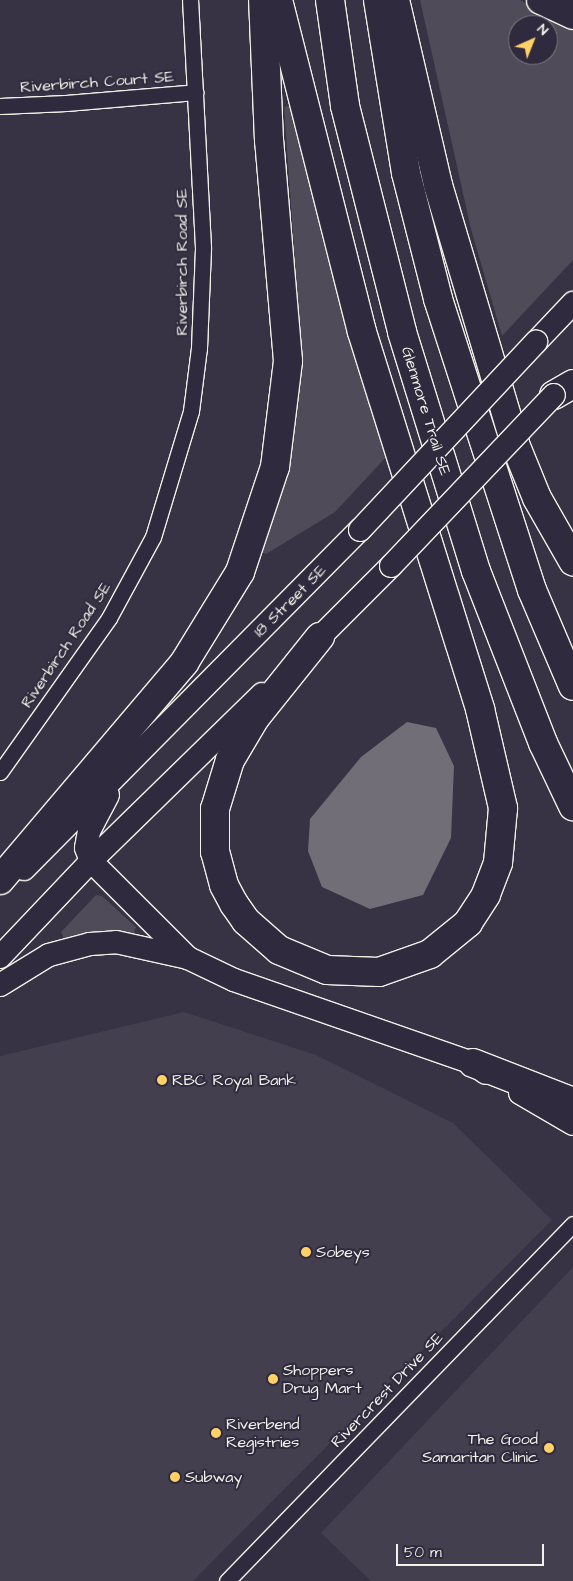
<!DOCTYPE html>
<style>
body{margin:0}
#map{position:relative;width:573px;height:1581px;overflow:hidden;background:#373244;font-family:"Architects Daughter",sans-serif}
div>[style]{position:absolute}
.built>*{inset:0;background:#433f4e}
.green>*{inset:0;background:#504b59}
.water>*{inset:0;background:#726e77}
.roads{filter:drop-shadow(1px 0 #f4f1e8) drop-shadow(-1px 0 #f4f1e8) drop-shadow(0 1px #f4f1e8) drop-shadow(0 -1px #f4f1e8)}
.minor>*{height:15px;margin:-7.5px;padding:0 7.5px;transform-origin:7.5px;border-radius:7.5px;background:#2f2a3d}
.secondary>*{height:22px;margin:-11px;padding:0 11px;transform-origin:11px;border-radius:11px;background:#2f2a3d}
.motorway>*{height:28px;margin:-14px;padding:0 14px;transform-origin:14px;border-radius:14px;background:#2f2a3d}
.bridges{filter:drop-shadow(1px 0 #f4f1e8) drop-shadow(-1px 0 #f4f1e8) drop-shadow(0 1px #f4f1e8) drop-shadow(0 -1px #f4f1e8)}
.secondary-bridge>*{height:22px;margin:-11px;padding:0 11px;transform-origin:11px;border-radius:11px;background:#2f2a3d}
.dots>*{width:14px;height:14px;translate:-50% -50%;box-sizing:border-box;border:2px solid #2f2a3d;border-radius:50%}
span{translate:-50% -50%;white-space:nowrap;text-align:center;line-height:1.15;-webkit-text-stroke:4px #2f2a3d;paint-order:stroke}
.street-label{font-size:16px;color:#f4f1e8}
.poi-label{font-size:16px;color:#f4f1e8}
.left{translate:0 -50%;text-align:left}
.right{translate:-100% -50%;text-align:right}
.north{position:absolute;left:508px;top:15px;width:50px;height:50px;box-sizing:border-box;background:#2f2a3d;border:1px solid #7e7a81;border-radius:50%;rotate:44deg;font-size:14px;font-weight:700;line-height:20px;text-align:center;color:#f4f1e8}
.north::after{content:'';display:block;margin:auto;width:18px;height:22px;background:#ffd166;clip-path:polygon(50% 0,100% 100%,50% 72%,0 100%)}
.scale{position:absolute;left:396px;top:1544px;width:148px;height:22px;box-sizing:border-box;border:2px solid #f4f1e8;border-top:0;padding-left:6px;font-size:15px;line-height:18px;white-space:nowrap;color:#f4f1e8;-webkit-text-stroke:4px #2f2a3d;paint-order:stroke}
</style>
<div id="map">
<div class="built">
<div style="clip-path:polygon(184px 1012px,316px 1055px,453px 1123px,552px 1220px,193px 1581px,0 1581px,0 1056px)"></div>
<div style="clip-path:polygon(573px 1267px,573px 1581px,371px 1581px,321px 1533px)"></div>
</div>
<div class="green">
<div style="clip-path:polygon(evenodd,420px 0,520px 0,573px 29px,573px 260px,502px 336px,471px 229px,420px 0,518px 25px,548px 25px,548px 55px,518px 55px,518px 25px)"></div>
<div style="clip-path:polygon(292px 105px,323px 241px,388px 455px,335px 512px,266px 554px,258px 550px,278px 504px,291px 452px,299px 396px,301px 345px,284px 107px)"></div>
<div style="clip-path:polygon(96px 895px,102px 896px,136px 927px,133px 935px,65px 941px,61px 932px)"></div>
</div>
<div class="water">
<div style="clip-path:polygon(407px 722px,436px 728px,454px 766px,451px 838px,423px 895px,370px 909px,322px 887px,308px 851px,310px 819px,361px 757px)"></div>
</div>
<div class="roads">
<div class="minor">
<div style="left:0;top:106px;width:66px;rotate:-2.6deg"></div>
<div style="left:66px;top:103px;width:130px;rotate:-4.8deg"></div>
<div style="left:0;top:772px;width:189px;rotate:-54.7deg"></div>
<div style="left:109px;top:618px;width:92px;rotate:-61.5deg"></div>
<div style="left:153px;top:537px;width:132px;rotate:-73.2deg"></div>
<div style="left:191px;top:411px;width:64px;rotate:-82.8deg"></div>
<div style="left:199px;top:348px;width:101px;rotate:-87.7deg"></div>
<div style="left:203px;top:247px;width:247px;rotate:-93deg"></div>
<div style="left:227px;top:1581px;width:497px;rotate:-45.9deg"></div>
</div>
<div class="secondary">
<div style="left:536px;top:342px;width:54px;rotate:-46.5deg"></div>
<div style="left:308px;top:649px;width:117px;rotate:-45deg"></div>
<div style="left:108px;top:795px;width:41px;rotate:117.8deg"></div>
<div style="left:89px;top:831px;width:17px;rotate:100deg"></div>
<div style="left:86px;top:848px;width:14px;rotate:69deg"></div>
<div style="left:91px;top:861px;width:137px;rotate:45deg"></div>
<div style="left:24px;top:869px;width:477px;rotate:-45.3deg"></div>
<div style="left:0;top:957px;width:132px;rotate:-46.5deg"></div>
<div style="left:91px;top:861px;width:239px;rotate:-44.3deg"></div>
<div style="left:0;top:985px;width:57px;rotate:-31.5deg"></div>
<div style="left:49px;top:955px;width:42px;rotate:-15deg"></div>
<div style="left:90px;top:944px;width:26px;rotate:-4deg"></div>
<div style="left:116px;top:942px;width:74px;rotate:12.5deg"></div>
<div style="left:188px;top:958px;width:51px;rotate:25.6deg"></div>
<div style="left:234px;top:980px;width:253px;rotate:19.2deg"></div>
<div style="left:473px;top:1063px;width:16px;rotate:38deg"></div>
<div style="left:520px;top:1093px;width:61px;rotate:30.3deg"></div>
</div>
<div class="motorway">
<div style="left:278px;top:0;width:342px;rotate:75.8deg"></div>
<div style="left:362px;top:332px;width:395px;rotate:72.6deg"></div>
<div style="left:480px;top:709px;width:102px;rotate:76.9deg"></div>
<div style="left:503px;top:808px;width:55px;rotate:95.2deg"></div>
<div style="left:498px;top:863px;width:34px;rotate:111deg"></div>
<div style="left:486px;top:895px;width:33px;rotate:123deg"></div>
<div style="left:468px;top:923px;width:49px;rotate:140.8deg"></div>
<div style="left:430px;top:954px;width:54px;rotate:160.6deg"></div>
<div style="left:379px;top:972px;width:52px;rotate:-177.8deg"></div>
<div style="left:327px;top:970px;width:52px;rotate:-157.4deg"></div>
<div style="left:279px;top:950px;width:44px;rotate:-138.7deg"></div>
<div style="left:246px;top:921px;width:21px;rotate:-125deg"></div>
<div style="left:234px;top:904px;width:21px;rotate:-118deg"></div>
<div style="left:224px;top:885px;width:34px;rotate:-105deg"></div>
<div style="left:215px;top:852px;width:43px;rotate:-90deg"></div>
<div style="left:215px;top:809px;width:51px;rotate:-73deg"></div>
<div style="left:230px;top:760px;width:49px;rotate:-59.2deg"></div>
<div style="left:255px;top:718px;width:104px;rotate:-51.3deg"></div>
<div style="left:330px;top:0;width:107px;rotate:81.9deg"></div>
<div style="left:345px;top:106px;width:233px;rotate:75.8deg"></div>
<div style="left:402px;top:332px;width:250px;rotate:72.8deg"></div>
<div style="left:476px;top:571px;width:185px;rotate:68.7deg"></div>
<div style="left:543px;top:743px;width:70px;rotate:64.5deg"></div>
<div style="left:378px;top:0;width:175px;rotate:80.8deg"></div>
<div style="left:406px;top:173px;width:130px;rotate:75.7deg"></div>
<div style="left:438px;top:299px;width:306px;rotate:72.1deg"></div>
<div style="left:532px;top:590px;width:104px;rotate:66.9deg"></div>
<div style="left:395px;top:0;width:190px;rotate:76.9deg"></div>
<div style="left:438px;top:185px;width:270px;rotate:73.4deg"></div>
<div style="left:515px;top:444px;width:58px;rotate:67.8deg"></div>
<div style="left:537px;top:498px;width:73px;rotate:60.3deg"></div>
<div style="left:541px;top:0;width:35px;rotate:25deg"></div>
<div style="left:554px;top:395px;width:22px;rotate:-30deg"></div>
<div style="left:0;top:880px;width:285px;rotate:-49.7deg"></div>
<div style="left:184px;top:663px;width:107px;rotate:-58.4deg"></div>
<div style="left:240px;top:572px;width:111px;rotate:-71.6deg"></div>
<div style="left:275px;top:467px;width:107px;rotate:-83deg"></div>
<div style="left:288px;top:361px;width:221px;rotate:-94.9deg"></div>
<div style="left:269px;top:141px;width:141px;rotate:-92.4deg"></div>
<div style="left:473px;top:1063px;width:107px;rotate:21.3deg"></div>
</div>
</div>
<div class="bridges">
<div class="secondary-bridge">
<div style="left:360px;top:530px;width:258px;rotate:-46.9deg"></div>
<div style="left:391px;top:566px;width:236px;rotate:-46.4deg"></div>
</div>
</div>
<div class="dots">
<div style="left:162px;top:1080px;background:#ffd166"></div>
<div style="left:306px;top:1252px;background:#ffd166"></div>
<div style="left:273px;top:1379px;background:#ffd166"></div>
<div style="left:216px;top:1433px;background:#ffd166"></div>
<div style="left:549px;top:1448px;background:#ffd166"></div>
<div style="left:175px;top:1477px;background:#ffd166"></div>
</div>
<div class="street-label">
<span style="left:97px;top:82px;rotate:-4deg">Riverbirch Court SE</span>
<span style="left:182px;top:262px;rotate:-90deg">Riverbirch Road SE</span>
<span style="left:426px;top:411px;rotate:73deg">Glenmore Trail SE</span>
<span style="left:290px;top:601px;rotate:-45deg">18 Street SE</span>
<span style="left:66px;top:645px;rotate:-56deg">Riverbirch Road SE</span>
<span style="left:387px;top:1390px;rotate:-46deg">Rivercrest Drive SE</span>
</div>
<div class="poi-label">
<span class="left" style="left:172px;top:1080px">RBC Royal Bank</span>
<span class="left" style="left:316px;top:1252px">Sobeys</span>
<span class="left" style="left:283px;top:1379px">Shoppers<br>Drug Mart</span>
<span class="left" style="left:226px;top:1433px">Riverbend<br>Registries</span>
<span class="right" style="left:538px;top:1448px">The Good<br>Samaritan Clinic</span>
<span class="left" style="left:185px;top:1477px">Subway</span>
</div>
<div class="north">N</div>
<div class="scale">50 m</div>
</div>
